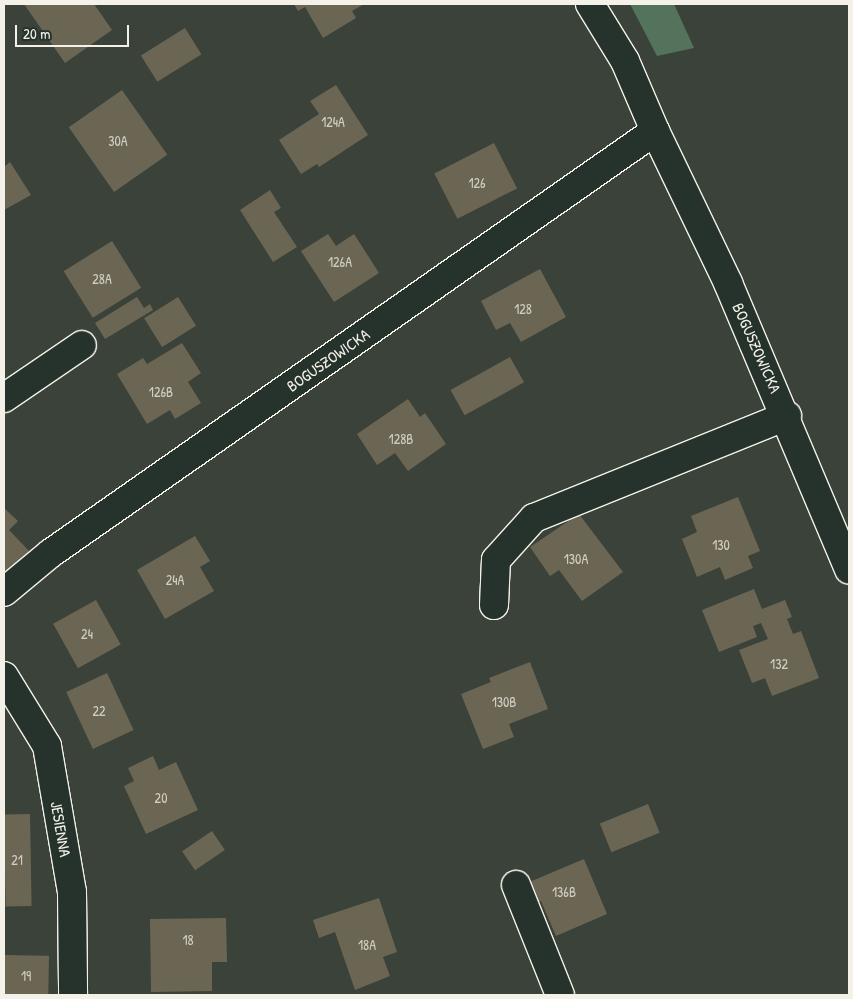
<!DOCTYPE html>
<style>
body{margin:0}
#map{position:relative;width:853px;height:999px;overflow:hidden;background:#3b4239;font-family:"Patrick Hand",sans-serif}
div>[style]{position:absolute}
.green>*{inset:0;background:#54735c}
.building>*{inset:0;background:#6b6654;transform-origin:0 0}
.roads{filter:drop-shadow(1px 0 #f4f1e8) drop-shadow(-1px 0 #f4f1e8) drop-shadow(0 1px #f4f1e8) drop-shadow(0 -1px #f4f1e8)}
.minor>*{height:28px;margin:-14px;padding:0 14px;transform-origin:14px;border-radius:14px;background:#26332d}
span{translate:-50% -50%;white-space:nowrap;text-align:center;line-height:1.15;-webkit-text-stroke:4px #26332d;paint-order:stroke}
.number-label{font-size:14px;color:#d2cec3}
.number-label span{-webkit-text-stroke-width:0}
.street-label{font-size:16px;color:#f4f1e8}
.frame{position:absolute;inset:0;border:5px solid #f4f1e8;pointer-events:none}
.scale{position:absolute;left:15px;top:25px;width:114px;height:22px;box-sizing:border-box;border:2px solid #f4f1e8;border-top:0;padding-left:6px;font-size:15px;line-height:18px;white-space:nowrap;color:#f4f1e8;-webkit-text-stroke:4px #26332d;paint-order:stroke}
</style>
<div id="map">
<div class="green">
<div style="clip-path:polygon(630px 4px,674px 4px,694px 48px,657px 56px)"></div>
</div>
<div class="building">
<div style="clip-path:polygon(24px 4px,94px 4px,112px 30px,65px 63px)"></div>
<div style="clip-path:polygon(294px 4px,364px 4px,352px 11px,356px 18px,323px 38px,305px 7px,298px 11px)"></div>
<div style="left:185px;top:28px;width:31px;height:52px;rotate:58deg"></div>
<div style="clip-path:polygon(336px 85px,368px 135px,319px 167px,317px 164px,301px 174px,279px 140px,319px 114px,310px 101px)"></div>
<div style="left:122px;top:90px;width:79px;height:65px;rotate:55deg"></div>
<div style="left:494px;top:143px;width:51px;height:67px;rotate:63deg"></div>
<div style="clip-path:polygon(10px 162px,31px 195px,4px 210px,4px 167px)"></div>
<div style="clip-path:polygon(270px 190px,281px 208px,274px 212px,297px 247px,273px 262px,240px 210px)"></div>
<div style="clip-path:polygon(328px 234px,336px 246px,354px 234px,379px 273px,334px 302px,301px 251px)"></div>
<div style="left:112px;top:241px;width:55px;height:57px;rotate:58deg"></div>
<div style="clip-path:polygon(540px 269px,566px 317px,521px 342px,510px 323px,496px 330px,481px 301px)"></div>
<div style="clip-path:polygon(137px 297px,144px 308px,150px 304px,153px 310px,105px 339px,95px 323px)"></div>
<div style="left:178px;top:297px;width:34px;height:40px;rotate:58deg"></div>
<div style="clip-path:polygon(182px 343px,201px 373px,188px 382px,201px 403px,175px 419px,170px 410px,147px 424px,117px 374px,143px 358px,147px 364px)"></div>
<div style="left:510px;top:357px;width:29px;height:68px;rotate:61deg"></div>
<div style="clip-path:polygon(408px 399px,420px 417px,425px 413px,446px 444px,408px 471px,395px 453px,377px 465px,357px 434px)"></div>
<div style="clip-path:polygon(738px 497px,760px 551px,748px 556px,753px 568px,725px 580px,720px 567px,697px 577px,682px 539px,697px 532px,691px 516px)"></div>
<div style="clip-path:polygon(4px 508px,18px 521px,9px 530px,31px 553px,4px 579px)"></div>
<div style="clip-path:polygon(579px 514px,623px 572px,582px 601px,559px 570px,550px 576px,530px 547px)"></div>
<div style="clip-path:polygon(195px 536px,210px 561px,200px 567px,214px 591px,165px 619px,137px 570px)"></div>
<div style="clip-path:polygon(754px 589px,762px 609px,785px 600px,792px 617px,787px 619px,793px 634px,801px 631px,819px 678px,772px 696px,765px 678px,752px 683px,739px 650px,768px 639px,761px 623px,753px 626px,757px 637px,719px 652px,702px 610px)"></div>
<div style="left:96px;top:600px;width:51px;height:49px;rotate:61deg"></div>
<div style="clip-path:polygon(530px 662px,548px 709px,509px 724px,514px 737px,483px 749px,461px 694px,491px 682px,489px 678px)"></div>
<div style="left:107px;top:673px;width:63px;height:45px;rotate:65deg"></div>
<div style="clip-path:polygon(153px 756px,159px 770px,176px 762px,198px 810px,146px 834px,124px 786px,134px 781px,128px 768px)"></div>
<div style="left:648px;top:804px;width:31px;height:52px;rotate:68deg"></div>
<div style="left:30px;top:814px;width:92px;height:26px;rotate:89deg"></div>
<div style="left:212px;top:831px;width:23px;height:36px;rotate:56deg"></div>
<div style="clip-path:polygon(584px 859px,607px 914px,556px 936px,541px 901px,536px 903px,527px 883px)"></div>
<div style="clip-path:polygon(379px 898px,397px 952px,383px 957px,390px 976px,355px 990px,335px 932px,319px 938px,313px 920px)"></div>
<div style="clip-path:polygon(226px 918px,227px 962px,212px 962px,212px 991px,151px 992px,150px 919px)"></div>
<div style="left:4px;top:955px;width:45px;height:40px;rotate:1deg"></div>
</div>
<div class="roads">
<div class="minor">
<div style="left:590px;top:4px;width:67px;rotate:58.4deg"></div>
<div style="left:625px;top:61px;width:76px;rotate:66.8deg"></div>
<div style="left:655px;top:131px;width:169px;rotate:64.3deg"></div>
<div style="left:728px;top:283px;width:311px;rotate:67.1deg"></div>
<div style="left:4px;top:398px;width:94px;rotate:-34.2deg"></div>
<div style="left:4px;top:592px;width:61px;rotate:-39.7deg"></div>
<div style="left:51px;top:553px;width:737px;rotate:-34.94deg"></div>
<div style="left:494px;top:605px;width:45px;rotate:-87.5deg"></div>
<div style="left:496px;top:560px;width:57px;rotate:-47.9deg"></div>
<div style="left:534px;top:518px;width:273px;rotate:-22deg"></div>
<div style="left:4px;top:676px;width:82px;rotate:58.4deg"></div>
<div style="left:47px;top:746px;width:148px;rotate:80.3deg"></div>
<div style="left:72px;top:892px;width:103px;rotate:89.4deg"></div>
<div style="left:516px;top:885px;width:118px;rotate:68.2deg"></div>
</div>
</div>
<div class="number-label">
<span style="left:333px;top:122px">124A</span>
<span style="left:118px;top:141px">30A</span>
<span style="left:477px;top:183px">126</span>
<span style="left:340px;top:262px">126A</span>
<span style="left:102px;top:279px">28A</span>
<span style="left:523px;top:309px">128</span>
<span style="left:161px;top:392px">126B</span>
<span style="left:401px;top:439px">128B</span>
<span style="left:721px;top:545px">130</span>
<span style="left:576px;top:559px">130A</span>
<span style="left:175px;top:580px">24A</span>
<span style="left:87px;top:634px">24</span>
<span style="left:779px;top:664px">132</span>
<span style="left:504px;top:702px">130B</span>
<span style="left:99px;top:711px">22</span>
<span style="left:161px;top:798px">20</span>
<span style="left:17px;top:860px">21</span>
<span style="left:564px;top:892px">136B</span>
<span style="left:188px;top:940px">18</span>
<span style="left:367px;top:945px">18A</span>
<span style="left:26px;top:976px">19</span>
</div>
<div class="street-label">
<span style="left:757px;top:348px;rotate:66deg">BOGUSZOWICKA</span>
<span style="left:328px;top:360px;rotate:-35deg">BOGUSZOWICKA</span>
<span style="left:61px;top:829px;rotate:80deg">JESIENNA</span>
</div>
<div class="frame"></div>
<div class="scale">20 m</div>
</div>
